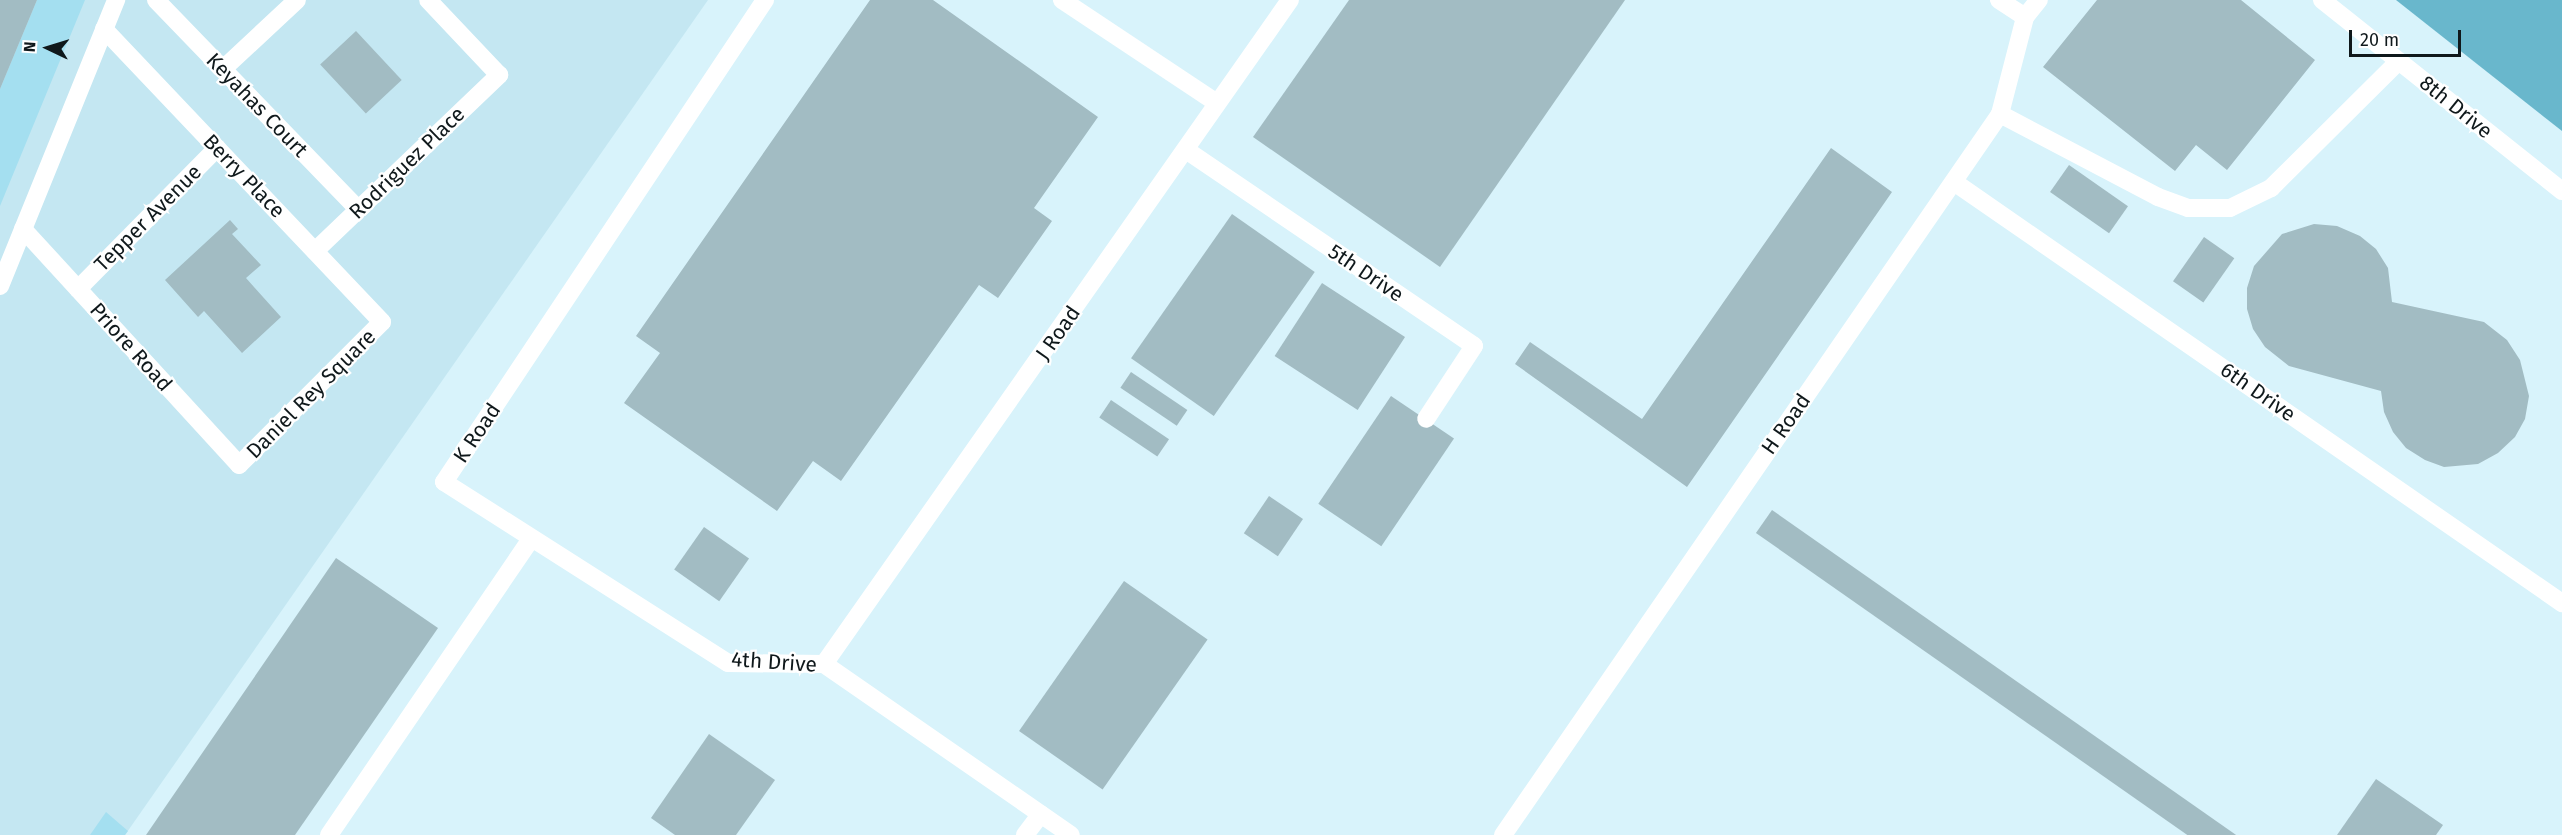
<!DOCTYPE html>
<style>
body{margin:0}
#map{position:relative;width:2562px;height:835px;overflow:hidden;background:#d8f3fb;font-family:"Fira Sans",sans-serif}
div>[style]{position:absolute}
.built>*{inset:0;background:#c4e7f2}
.green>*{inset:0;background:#a4dff0}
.water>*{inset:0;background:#69b7cc}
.building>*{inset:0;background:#a2bcc3;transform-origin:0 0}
.service>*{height:18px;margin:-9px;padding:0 9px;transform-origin:9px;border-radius:9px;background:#fff}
span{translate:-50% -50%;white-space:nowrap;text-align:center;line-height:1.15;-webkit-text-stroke:4.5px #fff;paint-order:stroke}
.street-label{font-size:21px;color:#0f181b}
.north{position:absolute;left:18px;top:18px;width:60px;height:60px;-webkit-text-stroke:4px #fff;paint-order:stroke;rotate:274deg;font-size:16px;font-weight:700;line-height:24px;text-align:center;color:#0f181b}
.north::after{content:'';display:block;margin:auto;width:21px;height:27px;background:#0f181b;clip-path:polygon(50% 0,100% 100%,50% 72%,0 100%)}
.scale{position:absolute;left:2349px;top:30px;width:112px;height:27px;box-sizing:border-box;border:3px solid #0f181b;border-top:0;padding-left:8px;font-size:18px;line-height:21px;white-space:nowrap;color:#0f181b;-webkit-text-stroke:4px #fff;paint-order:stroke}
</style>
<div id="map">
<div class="built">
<div style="clip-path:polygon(0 0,708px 0,125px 835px,0 835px)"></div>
</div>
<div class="green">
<div style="clip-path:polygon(37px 0,85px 0,0 206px,0 89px)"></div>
<div style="clip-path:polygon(106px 812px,128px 831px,125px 835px,90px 835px)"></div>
</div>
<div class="water">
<div style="clip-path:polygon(2396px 0,2562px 0,2562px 131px)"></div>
</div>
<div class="building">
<div style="clip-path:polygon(0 0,37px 0,0 89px)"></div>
<div style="clip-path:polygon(870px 0,933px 0,1098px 117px,1034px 208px,1052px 221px,998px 298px,979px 285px,841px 481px,813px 461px,777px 511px,624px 403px,660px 353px,636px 336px)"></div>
<div style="clip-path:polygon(1349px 0,1625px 0,1440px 267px,1253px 137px)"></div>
<div style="clip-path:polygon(2097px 0,2241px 0,2315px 60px,2227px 170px,2196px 145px,2175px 171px,2043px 67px)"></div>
<div style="left:356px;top:31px;width:67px;height:49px;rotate:47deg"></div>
<div style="clip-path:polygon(1831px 148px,1892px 192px,1687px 487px,1515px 364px,1530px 342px,1642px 419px)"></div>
<div style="left:2069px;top:165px;width:72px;height:33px;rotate:35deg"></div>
<div style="left:1232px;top:214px;width:101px;height:176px;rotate:35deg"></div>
<div style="clip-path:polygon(230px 220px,238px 229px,232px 234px,261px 265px,246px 278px,281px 317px,242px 353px,204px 311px,198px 317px,165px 280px)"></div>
<div style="clip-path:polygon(2314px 224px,2337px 226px,2360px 236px,2376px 249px,2388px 268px,2392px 302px,2484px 322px,2507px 340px,2520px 360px,2529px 396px,2525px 419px,2515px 437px,2498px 453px,2478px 464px,2444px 467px,2425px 460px,2406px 448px,2393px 432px,2384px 412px,2381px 391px,2289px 366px,2265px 347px,2253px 329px,2247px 309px,2247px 288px,2254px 266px,2282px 234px)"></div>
<div style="left:2204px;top:237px;width:37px;height:54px;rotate:35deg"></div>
<div style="left:1322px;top:283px;width:99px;height:87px;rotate:33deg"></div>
<div style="left:1131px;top:372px;width:68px;height:19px;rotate:34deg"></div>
<div style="left:1391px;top:396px;width:76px;height:130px;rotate:34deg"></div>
<div style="left:1111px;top:400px;width:70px;height:21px;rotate:34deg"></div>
<div style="left:1269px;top:496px;width:41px;height:45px;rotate:34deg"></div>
<div style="left:1772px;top:510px;width:571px;height:28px;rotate:35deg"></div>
<div style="left:704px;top:527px;width:55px;height:52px;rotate:35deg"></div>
<div style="clip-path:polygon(336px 558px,438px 628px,295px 835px,146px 835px)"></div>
<div style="left:1124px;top:581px;width:102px;height:183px;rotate:35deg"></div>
<div style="clip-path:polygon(709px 734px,775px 780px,736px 835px,675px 835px,651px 818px)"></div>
<div style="clip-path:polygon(2376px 779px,2443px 825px,2436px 835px,2337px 835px)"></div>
</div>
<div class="service">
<div style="left:156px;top:0;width:291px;rotate:46deg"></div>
<div style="left:765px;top:0;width:579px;rotate:123.66deg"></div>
<div style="left:444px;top:482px;width:337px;rotate:32.5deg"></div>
<div style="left:728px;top:663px;width:96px;rotate:0.6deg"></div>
<div style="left:824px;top:664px;width:300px;rotate:34.7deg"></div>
<div style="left:1062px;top:0;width:186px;rotate:33.6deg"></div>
<div style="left:1999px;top:0;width:31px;rotate:33deg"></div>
<div style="left:2322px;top:0;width:307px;rotate:38.5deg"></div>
<div style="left:223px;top:69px;width:101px;rotate:-43deg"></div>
<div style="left:2000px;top:114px;width:178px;rotate:27.7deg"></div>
<div style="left:2158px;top:197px;width:32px;rotate:20deg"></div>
<div style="left:2188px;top:208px;width:42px"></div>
<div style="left:2230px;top:208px;width:46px;rotate:-26deg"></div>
<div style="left:2271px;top:188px;width:180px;rotate:-44.8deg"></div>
<div style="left:1186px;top:150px;width:348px;rotate:34.2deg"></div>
<div style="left:1474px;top:346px;width:87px;rotate:123.3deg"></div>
<div style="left:1954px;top:182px;width:740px;rotate:34.7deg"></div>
<div style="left:23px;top:229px;width:320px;rotate:47.5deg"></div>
<div style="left:239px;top:465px;width:202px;rotate:-45deg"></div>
<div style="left:382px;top:322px;width:404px;rotate:-133.5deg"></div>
<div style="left:315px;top:251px;width:255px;rotate:-43.7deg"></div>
<div style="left:499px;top:75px;width:103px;rotate:-133.4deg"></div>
<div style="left:0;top:286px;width:309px;rotate:-67.9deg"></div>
<div style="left:78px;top:289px;width:198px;rotate:-45.4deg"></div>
<div style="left:824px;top:664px;width:811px;rotate:-54.94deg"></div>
<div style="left:329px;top:835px;width:357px;rotate:-55.7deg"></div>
<div style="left:1025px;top:835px;width:26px;rotate:-53deg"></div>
<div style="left:1503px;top:835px;width:876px;rotate:-55.42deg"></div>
<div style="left:2000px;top:114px;width:100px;rotate:-75.5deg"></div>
<div style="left:2025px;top:17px;width:22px;rotate:-51deg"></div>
</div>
<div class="street-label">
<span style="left:257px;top:105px;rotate:46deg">Keyahas Court</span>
<span style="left:2456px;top:107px;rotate:39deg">8th Drive</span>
<span style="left:407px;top:163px;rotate:-44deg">Rodriguez Place</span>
<span style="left:244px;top:176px;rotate:46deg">Berry Place</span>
<span style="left:148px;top:218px;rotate:-45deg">Tepper Avenue</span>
<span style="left:1366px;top:273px;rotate:34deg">5th Drive</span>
<span style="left:1058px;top:333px;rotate:-55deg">J Road</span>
<span style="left:131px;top:347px;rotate:48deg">Priore Road</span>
<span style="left:2258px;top:392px;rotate:35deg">6th Drive</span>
<span style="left:311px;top:394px;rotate:-45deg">Daniel Rey Square</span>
<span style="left:1786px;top:424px;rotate:-55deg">H Road</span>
<span style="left:477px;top:433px;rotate:-56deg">K Road</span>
<span style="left:774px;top:662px;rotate:4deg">4th Drive</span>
</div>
<div class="north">N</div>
<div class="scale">20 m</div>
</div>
